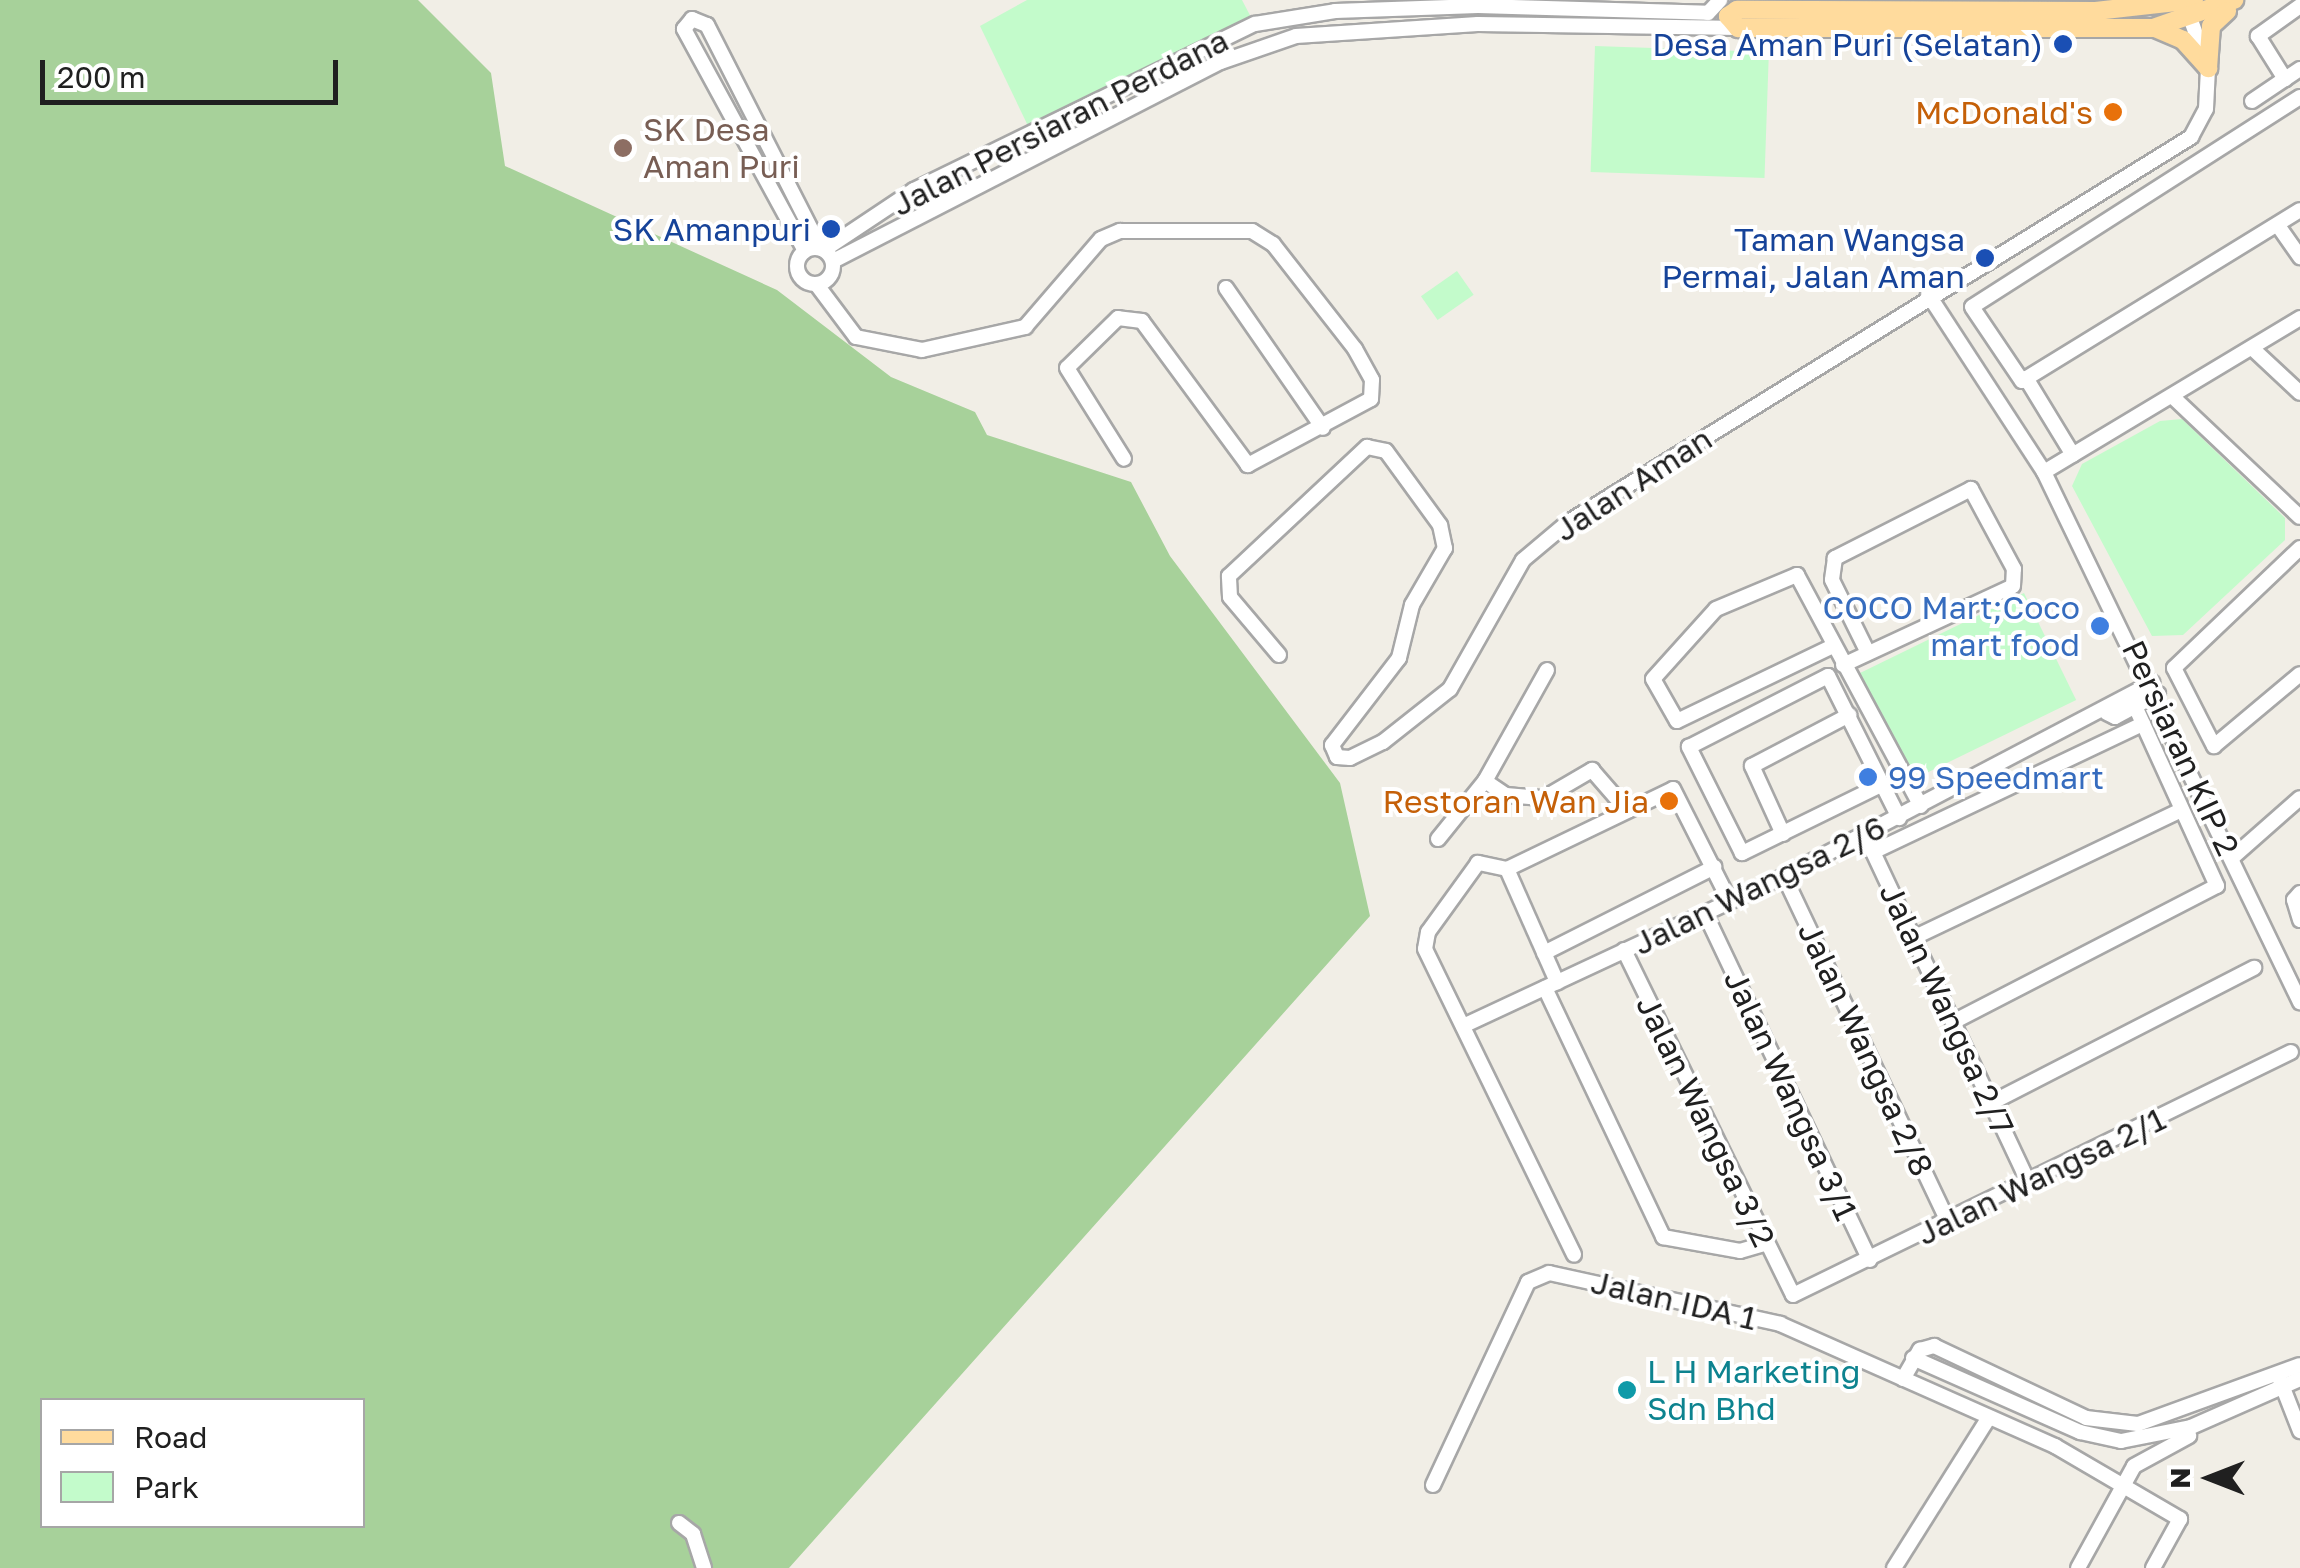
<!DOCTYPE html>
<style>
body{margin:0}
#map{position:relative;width:2300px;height:1568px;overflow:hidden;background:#f1eee6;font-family:"Golos Text",sans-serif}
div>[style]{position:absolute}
.forest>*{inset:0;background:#a7d19a}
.park>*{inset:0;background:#c3fbcb;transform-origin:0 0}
.roads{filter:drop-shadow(2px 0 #a7a7a7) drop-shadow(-2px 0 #a7a7a7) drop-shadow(0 2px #a7a7a7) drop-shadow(0 -2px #a7a7a7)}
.minor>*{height:14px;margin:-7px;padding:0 7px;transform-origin:7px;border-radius:7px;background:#fff}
.minor>.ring{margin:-7px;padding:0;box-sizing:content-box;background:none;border:14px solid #fff;border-radius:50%}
.major>*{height:18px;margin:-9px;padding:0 9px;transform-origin:9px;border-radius:9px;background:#ffdb9d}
.dots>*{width:28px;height:28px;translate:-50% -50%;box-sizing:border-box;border:5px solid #fff;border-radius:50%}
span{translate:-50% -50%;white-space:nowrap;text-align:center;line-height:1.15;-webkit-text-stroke:8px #fff;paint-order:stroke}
.transit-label{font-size:32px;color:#164399}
.right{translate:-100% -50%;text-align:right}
.food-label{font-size:32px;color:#c56008}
.street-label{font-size:32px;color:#202020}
.education-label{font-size:32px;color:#785e54}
.left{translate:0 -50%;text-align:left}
.shop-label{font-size:32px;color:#366cbe}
.culture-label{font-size:32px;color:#0d838f}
.legend{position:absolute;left:40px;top:1398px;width:325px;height:130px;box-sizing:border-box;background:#fff;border:2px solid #a6a6a6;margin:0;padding:12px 18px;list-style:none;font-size:30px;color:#202020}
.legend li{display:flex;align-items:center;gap:20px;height:50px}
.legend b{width:50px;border:2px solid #a6a6a6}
.north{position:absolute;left:2160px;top:1428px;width:100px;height:100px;-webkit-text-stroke:8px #fff;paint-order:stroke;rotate:270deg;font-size:28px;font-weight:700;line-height:40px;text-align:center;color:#202020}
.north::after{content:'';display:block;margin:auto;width:35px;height:45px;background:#202020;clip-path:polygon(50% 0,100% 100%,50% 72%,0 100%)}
.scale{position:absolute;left:40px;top:60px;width:298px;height:45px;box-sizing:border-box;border:5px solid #202020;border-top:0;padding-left:12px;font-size:30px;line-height:35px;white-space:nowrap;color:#202020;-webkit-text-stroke:8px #fff;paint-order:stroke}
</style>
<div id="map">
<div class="forest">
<div style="clip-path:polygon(evenodd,0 0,418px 0,491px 73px,505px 166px,777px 290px,891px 377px,975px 412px,987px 435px,1131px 482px,1170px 556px,1340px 783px,1370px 916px,789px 1568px,0 1568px,0 0,42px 1400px,362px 1400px,362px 1526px,42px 1526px,42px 1400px)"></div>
</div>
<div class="park">
<div style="clip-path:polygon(1027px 0,1242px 0,1254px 23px,1029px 128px,980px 26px)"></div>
<div style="left:1595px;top:46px;width:174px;height:126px;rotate:2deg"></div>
<div style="left:1457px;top:271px;width:29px;height:44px;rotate:55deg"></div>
<div style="clip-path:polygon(2182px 419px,2285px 518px,2285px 540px,2183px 635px,2152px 636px,2072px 486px,2082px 464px,2160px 421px)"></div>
<div style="left:2024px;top:593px;width:119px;height:183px;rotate:64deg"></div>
</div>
<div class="roads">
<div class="minor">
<div style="left:2300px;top:6px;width:52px;rotate:144.5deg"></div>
<div style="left:2258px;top:36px;width:51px;rotate:57.9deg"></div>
<div style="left:2285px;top:79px;width:18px;rotate:-34deg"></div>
<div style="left:1708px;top:13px;width:18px;rotate:-47deg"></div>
<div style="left:2300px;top:97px;width:389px;rotate:147.4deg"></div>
<div style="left:1972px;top:307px;width:89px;rotate:56deg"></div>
<div style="left:2022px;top:381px;width:326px;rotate:-31.6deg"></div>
<div style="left:2252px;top:101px;width:40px;rotate:-34deg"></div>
<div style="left:2279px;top:227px;width:37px;rotate:55deg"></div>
<div class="ring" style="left:797px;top:248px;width:22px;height:22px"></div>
<div style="left:824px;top:250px;width:108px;rotate:-33.7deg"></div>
<div style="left:914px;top:190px;width:379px;rotate:-26deg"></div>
<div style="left:1255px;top:24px;width:81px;rotate:-9.2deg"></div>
<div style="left:1335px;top:11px;width:143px;rotate:-2deg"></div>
<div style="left:1478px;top:6px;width:230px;rotate:1.7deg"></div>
<div style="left:805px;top:251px;width:253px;rotate:-118.6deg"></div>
<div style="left:684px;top:29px;width:13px;rotate:-51deg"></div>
<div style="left:692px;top:19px;width:16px;rotate:22deg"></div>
<div style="left:707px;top:25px;width:251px;rotate:63deg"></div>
<div style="left:833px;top:261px;width:436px;rotate:-27.2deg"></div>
<div style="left:1221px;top:62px;width:79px;rotate:-19.1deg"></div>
<div style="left:1296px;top:36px;width:182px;rotate:-3.8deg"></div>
<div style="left:1478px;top:24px;width:260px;rotate:0.9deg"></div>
<div style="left:817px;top:285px;width:65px;rotate:53.1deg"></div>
<div style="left:856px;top:337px;width:67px;rotate:11.1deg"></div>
<div style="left:922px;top:350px;width:106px;rotate:-12.6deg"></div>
<div style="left:1025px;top:327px;width:116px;rotate:-49.2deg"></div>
<div style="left:1101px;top:239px;width:21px;rotate:-23deg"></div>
<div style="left:1120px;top:231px;width:132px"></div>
<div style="left:1252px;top:231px;width:25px;rotate:32deg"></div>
<div style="left:1273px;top:244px;width:133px;rotate:52deg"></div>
<div style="left:1355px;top:349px;width:35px;rotate:61deg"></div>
<div style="left:1372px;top:380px;width:19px;rotate:93deg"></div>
<div style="left:1371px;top:399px;width:140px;rotate:151.8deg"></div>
<div style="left:1248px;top:465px;width:179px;rotate:-126.4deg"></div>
<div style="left:1142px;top:321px;width:24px;rotate:-173deg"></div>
<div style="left:1118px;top:318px;width:71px;rotate:135.6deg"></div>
<div style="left:1067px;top:368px;width:107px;rotate:57.9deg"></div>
<div style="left:1226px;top:288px;width:170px;rotate:55.3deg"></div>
<div style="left:1928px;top:294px;width:212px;rotate:56.9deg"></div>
<div style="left:2044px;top:472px;width:589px;rotate:64.22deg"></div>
<div style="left:2253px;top:349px;width:64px;rotate:43.1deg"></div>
<div style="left:2026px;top:378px;width:90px;rotate:58.6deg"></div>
<div style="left:2174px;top:398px;width:173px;rotate:43.4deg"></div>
<div style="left:2044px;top:472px;width:299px;rotate:-31deg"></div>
<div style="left:2300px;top:548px;width:174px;rotate:136.4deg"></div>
<div style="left:2174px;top:668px;width:88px;rotate:62.9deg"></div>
<div style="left:2214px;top:746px;width:112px;rotate:-39.9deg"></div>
<div style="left:1833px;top:646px;width:173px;rotate:154.3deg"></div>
<div style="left:1677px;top:721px;width:48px;rotate:-119.7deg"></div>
<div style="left:1653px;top:679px;width:94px;rotate:-48deg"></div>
<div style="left:1716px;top:609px;width:88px;rotate:-22.8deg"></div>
<div style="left:1797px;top:575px;width:262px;rotate:61.8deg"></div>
<div style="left:1279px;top:655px;width:76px;rotate:-130.2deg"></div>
<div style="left:1230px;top:597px;width:21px;rotate:-93deg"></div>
<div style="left:1229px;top:576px;width:189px;rotate:-43.1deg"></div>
<div style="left:1367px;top:447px;width:19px;rotate:12deg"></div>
<div style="left:1386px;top:451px;width:92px;rotate:53.9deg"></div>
<div style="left:1440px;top:525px;width:24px;rotate:78deg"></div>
<div style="left:1445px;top:548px;width:66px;rotate:120.1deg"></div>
<div style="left:1412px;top:605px;width:55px;rotate:103.8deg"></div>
<div style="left:1399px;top:658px;width:110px;rotate:127.6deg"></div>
<div style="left:1332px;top:745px;width:13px;rotate:67deg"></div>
<div style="left:1337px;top:757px;width:13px;rotate:4deg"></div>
<div style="left:1350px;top:758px;width:37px;rotate:-26deg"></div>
<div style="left:1383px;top:742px;width:85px;rotate:-38.3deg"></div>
<div style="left:1450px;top:689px;width:148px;rotate:-60.5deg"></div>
<div style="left:1523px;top:560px;width:57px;rotate:-40.1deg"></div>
<div style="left:1567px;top:523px;width:734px;rotate:-31.74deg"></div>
<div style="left:2191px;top:137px;width:32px;rotate:-62deg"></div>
<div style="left:2206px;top:109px;width:41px;rotate:-87.2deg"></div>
<div style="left:2208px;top:68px;width:63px;rotate:-109.6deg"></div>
<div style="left:1843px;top:665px;width:187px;rotate:-24.9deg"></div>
<div style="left:2013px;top:586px;width:17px;rotate:-87deg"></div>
<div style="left:2014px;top:569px;width:91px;rotate:-118.3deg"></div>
<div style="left:1971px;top:489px;width:153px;rotate:153.1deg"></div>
<div style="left:1835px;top:558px;width:22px;rotate:98deg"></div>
<div style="left:1832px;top:580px;width:81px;rotate:63.7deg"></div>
<div style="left:2107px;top:713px;width:9px;rotate:27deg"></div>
<div style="left:2115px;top:717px;width:49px;rotate:-28.1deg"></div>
<div style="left:1485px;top:781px;width:25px;rotate:34deg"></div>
<div style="left:1506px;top:795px;width:38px;rotate:5deg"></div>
<div style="left:1544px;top:798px;width:56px;rotate:-30.3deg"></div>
<div style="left:1592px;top:770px;width:50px;rotate:49deg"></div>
<div style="left:1881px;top:785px;width:155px;rotate:153.9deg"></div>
<div style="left:1742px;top:853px;width:119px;rotate:-116.6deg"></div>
<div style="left:1689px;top:747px;width:156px;rotate:-27.1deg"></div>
<div style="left:1828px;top:676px;width:159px;rotate:63.4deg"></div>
<div style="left:1783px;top:834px;width:75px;rotate:-114.5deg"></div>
<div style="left:1752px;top:766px;width:110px;rotate:-27.7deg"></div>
<div style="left:1865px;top:835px;width:385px;rotate:64.8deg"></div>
<div style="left:1438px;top:839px;width:75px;rotate:-51deg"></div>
<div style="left:1485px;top:781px;width:127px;rotate:-60.8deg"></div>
<div style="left:1873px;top:852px;width:299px;rotate:-25.4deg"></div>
<div style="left:2233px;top:857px;width:89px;rotate:-41.4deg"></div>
<div style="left:1507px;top:869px;width:30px;rotate:-168deg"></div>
<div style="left:1478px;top:863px;width:85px;rotate:125.9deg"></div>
<div style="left:1428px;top:932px;width:17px;rotate:100deg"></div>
<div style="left:1425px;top:949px;width:340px;rotate:64deg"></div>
<div style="left:1507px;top:869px;width:184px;rotate:-25.7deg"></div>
<div style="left:1673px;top:789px;width:124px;rotate:63.2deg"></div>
<div style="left:1507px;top:869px;width:124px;rotate:66.1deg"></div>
<div style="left:1784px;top:876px;width:384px;rotate:64.6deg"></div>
<div style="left:2300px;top:893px;width:9px;rotate:131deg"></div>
<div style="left:2294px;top:900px;width:21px;rotate:73deg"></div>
<div style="left:1705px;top:913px;width:384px;rotate:64.6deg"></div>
<div style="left:1913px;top:938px;width:297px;rotate:-25.5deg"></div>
<div style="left:1624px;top:950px;width:384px;rotate:63.9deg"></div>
<div style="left:1793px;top:1295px;width:554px;rotate:-26.01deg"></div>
<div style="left:1544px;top:953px;width:191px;rotate:-26.8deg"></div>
<div style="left:1545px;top:988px;width:276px;rotate:64.6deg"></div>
<div style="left:1663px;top:1237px;width:78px;rotate:10.3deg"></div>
<div style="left:1740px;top:1251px;width:26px;rotate:-16deg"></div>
<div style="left:1953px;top:1022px;width:297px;rotate:-27.3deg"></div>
<div style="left:2217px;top:886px;width:198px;rotate:-114.5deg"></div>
<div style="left:1463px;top:1026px;width:354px;rotate:-25deg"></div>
<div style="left:1784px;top:876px;width:416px;rotate:-27.7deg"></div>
<div style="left:1991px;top:1103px;width:296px;rotate:-27.2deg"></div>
<div style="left:1913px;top:1358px;width:183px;rotate:23.9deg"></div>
<div style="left:2080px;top:1432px;width:42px;rotate:12.4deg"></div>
<div style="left:2121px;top:1441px;width:71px;rotate:-11.3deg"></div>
<div style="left:2191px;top:1427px;width:119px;rotate:-23.8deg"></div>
<div style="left:1903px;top:1379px;width:34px;rotate:-60deg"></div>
<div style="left:1920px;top:1350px;width:15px;rotate:-16deg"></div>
<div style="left:1934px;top:1346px;width:168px;rotate:25.3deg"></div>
<div style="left:2086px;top:1418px;width:52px;rotate:6.6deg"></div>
<div style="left:2138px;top:1424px;width:172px;rotate:-20deg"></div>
<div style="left:2280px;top:1380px;width:55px;rotate:68.6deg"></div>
<div style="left:1433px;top:1485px;width:224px;rotate:-64.9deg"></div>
<div style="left:1528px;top:1282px;width:23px;rotate:-23deg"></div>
<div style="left:1549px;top:1273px;width:237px;rotate:12.4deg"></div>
<div style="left:1780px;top:1324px;width:301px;rotate:23.9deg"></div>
<div style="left:2055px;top:1446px;width:145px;rotate:30.3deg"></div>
<div style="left:2180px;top:1519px;width:56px;rotate:118.9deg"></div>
<div style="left:679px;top:1523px;width:18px;rotate:38deg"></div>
<div style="left:693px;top:1534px;width:36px;rotate:72deg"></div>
<div style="left:1894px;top:1568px;width:178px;rotate:-57.8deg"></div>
<div style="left:2078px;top:1568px;width:116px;rotate:-61.2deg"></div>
<div style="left:2134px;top:1466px;width:63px;rotate:-28.6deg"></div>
</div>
<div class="major">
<div style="left:2194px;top:0;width:99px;rotate:173.6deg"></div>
<div style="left:2096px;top:11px;width:359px;rotate:-179.8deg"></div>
<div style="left:1737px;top:10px;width:11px;rotate:146deg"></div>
<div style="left:1728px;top:16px;width:16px;rotate:50deg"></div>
<div style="left:1738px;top:28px;width:415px"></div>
<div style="left:2153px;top:28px;width:86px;rotate:-19.1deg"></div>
<div style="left:2155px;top:28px;width:30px;rotate:23deg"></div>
<div style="left:2183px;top:40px;width:38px;rotate:48deg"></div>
<div style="left:2208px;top:68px;width:42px;rotate:-85.9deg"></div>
<div style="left:2211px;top:26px;width:22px;rotate:-43deg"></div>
</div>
</div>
<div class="dots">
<div style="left:2063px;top:44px;background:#1a4fb4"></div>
<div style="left:2113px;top:112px;background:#e8710a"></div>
<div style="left:623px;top:148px;background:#8d6e63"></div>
<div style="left:831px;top:229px;background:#1a4fb4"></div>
<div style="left:1985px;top:258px;background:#1a4fb4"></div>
<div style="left:2100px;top:626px;background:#3f7fe0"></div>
<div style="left:1868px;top:777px;background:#3f7fe0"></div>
<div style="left:1669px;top:801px;background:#e8710a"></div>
<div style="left:1627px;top:1390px;background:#0f9aa8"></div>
</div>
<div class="transit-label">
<span class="right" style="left:2043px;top:44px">Desa Aman Puri (Selatan)</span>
<span class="right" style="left:811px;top:229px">SK Amanpuri</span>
<span class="right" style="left:1965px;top:258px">Taman Wangsa<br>Permai, Jalan Aman</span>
</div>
<div class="food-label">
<span class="right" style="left:2093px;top:112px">McDonald's</span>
<span class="right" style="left:1649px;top:801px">Restoran Wan Jia</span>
</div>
<div class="street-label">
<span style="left:1060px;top:122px;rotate:-27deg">Jalan Persiaran Perdana</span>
<span style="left:1633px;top:484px;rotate:-33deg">Jalan Aman</span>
<span style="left:2181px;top:748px;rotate:65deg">Persiaran KIP 2</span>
<span style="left:1759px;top:885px;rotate:-26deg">Jalan Wangsa 2/6</span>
<span style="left:1947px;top:1009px;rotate:65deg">Jalan Wangsa 2/7</span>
<span style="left:1866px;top:1049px;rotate:65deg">Jalan Wangsa 2/8</span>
<span style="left:1791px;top:1095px;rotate:65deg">Jalan Wangsa 3/1</span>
<span style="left:1706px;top:1121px;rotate:64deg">Jalan Wangsa 3/2</span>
<span style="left:2041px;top:1176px;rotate:-26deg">Jalan Wangsa 2/1</span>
<span style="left:1674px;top:1300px;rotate:13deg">Jalan IDA 1</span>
</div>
<div class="education-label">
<span class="left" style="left:643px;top:148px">SK Desa<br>Aman Puri</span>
</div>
<div class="shop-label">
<span class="right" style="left:2080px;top:626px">COCO Mart;Coco<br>mart food</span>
<span class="left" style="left:1888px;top:777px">99 Speedmart</span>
</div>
<div class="culture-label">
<span class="left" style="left:1647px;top:1390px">L H Marketing<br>Sdn Bhd</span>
</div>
<ul class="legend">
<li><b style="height:12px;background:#ffdb9d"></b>Road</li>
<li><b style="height:28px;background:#c3fbcb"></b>Park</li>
</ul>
<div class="north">N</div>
<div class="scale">200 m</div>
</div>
